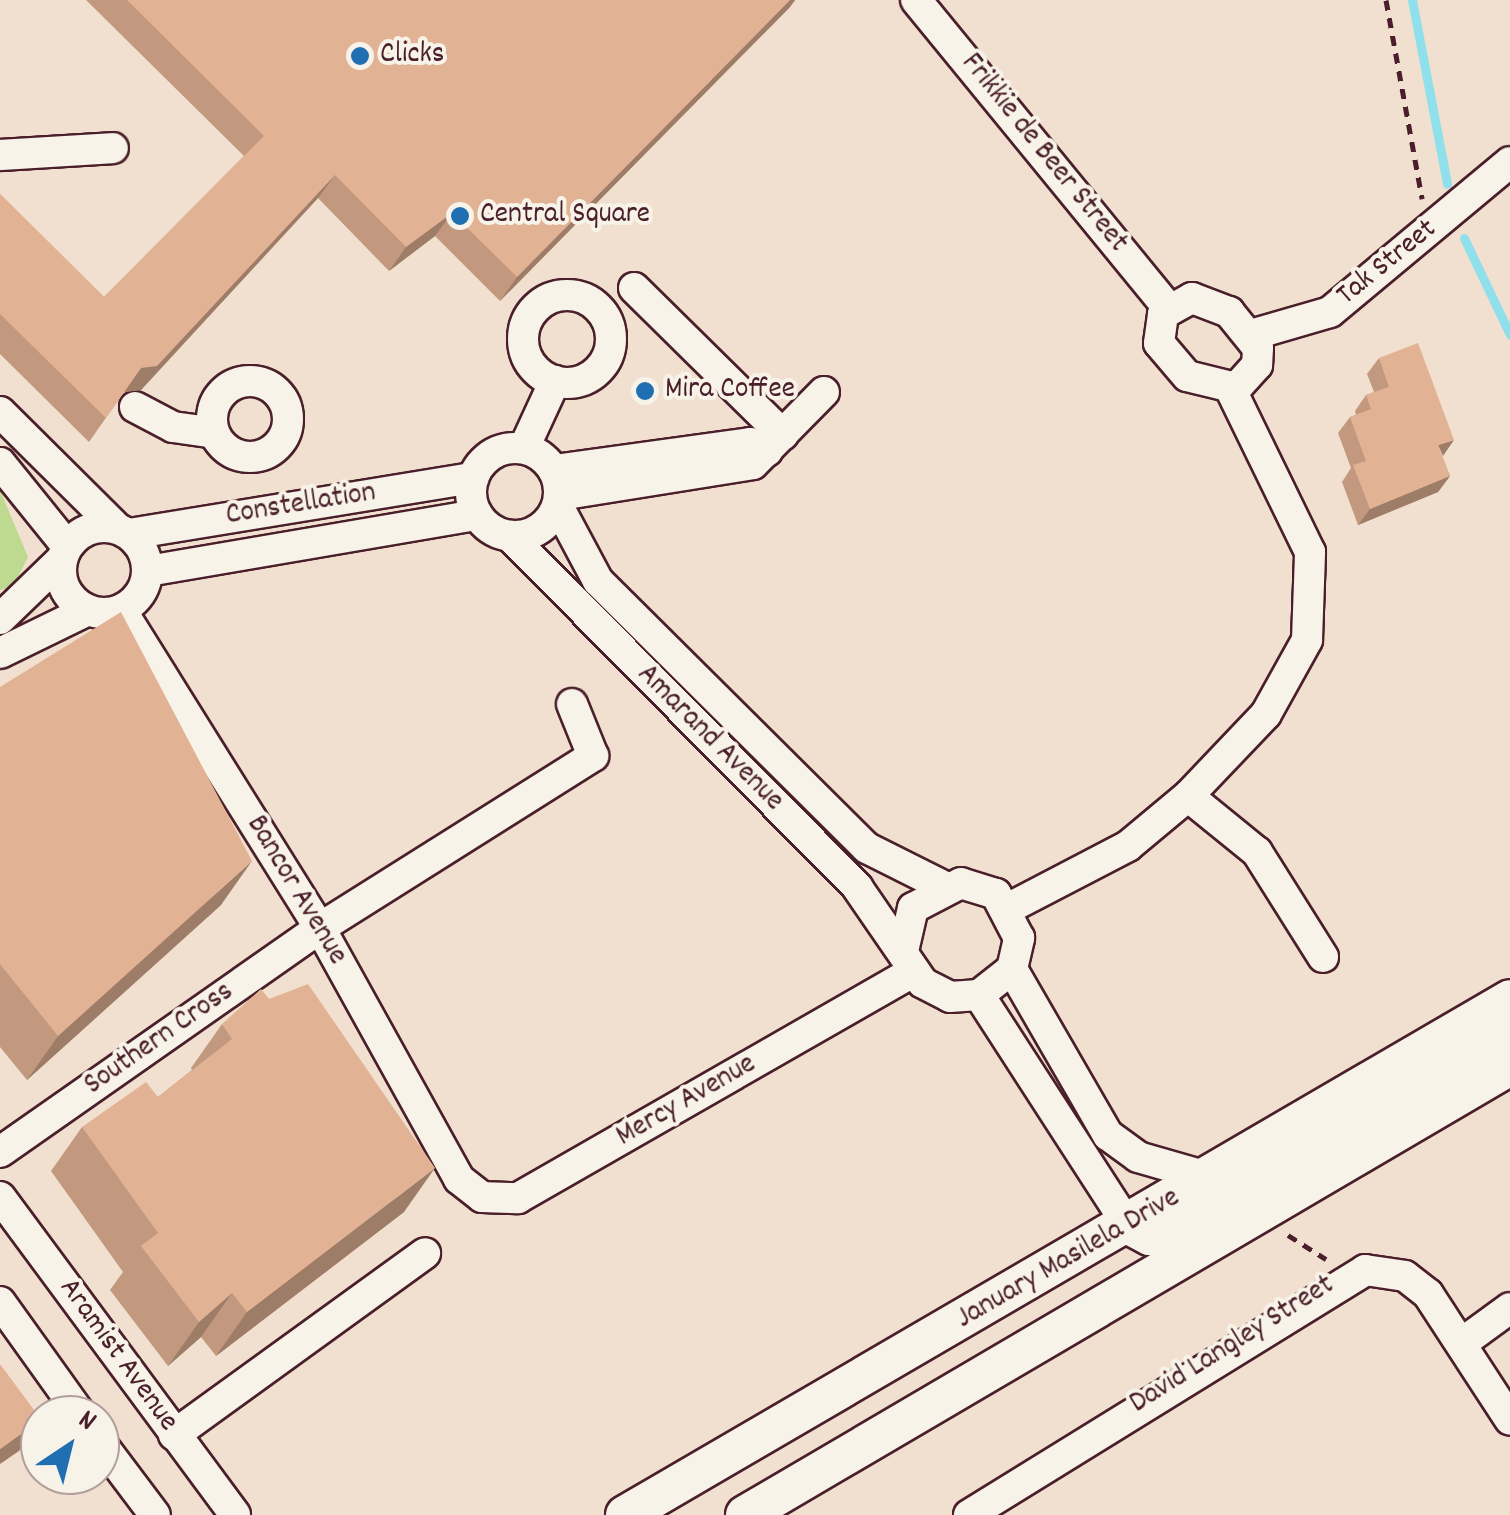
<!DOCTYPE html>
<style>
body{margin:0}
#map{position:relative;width:1510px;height:1515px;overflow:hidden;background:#f1e0cf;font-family:Dekko,sans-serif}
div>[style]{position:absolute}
.green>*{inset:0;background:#bed990}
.stream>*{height:9px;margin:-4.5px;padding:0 4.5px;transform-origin:4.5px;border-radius:4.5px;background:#90e0eb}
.path>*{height:5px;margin-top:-2.5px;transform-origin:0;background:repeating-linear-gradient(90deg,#4a1f2b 0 10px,transparent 0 18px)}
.roads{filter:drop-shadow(2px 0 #4a1f2b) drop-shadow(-2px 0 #4a1f2b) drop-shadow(0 2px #4a1f2b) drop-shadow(0 -2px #4a1f2b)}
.minor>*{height:30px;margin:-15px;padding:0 15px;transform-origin:15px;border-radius:15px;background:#f7f3e8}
.minor>.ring{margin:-15px;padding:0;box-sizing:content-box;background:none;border:30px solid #f7f3e8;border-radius:50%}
.major>*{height:38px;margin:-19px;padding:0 19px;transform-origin:19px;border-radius:19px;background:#f7f3e8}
.wall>*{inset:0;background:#c2997f}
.shaded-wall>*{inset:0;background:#9e7d68}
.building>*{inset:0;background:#e2b294}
.dots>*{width:28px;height:28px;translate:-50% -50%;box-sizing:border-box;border:5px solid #f7f3e8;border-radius:50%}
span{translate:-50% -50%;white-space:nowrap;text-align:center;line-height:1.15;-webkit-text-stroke:8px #f7f3e8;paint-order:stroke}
.poi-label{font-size:30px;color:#4a1f2b}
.left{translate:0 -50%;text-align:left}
.street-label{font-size:30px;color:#4a1f2b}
.north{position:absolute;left:20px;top:1395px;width:100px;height:100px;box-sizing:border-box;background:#f7f3e8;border:2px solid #b29e9c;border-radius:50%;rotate:35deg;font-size:28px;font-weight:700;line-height:40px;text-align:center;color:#4a1f2b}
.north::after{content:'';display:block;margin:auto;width:35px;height:45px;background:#1f6fb2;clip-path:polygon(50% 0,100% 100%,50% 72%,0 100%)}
</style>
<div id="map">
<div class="green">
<div style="clip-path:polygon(0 490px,28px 557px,13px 587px,0 590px)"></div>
</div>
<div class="stream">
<div style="left:1412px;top:0;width:187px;rotate:79.2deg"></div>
<div style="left:1464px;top:238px;width:107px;rotate:64.6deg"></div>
</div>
<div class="path">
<div style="left:1386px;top:0;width:202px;rotate:79.7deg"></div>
<div style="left:1288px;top:1235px;width:45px;rotate:32.3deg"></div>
</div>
<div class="roads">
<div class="minor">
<div style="left:916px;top:0;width:399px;rotate:50.7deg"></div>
<div style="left:0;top:155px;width:113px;rotate:-3.5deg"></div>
<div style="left:634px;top:288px;width:209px;rotate:44.6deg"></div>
<div class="ring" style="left:523px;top:295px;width:58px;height:58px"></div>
<div style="left:1192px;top:298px;width:40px;rotate:21deg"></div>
<div style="left:1229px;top:312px;width:46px;rotate:51.1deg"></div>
<div style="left:1258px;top:348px;width:17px;rotate:93deg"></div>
<div style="left:1257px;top:365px;width:31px;rotate:132deg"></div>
<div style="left:1236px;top:388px;width:50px;rotate:-166.2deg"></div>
<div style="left:1187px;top:376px;width:43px;rotate:-130.3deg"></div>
<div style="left:1159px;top:343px;width:29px;rotate:-82deg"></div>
<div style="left:1163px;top:314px;width:33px;rotate:-29deg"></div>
<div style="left:1251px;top:335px;width:82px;rotate:-16.2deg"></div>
<div style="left:1330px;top:312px;width:234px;rotate:-39.8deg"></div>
<div class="ring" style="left:212px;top:381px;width:46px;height:46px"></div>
<div style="left:135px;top:407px;width:43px;rotate:27.8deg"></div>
<div style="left:173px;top:427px;width:37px;rotate:8deg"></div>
<div style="left:0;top:412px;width:165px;rotate:44.8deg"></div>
<div class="ring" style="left:471px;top:448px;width:58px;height:58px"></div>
<div style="left:524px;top:448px;width:74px;rotate:-65.2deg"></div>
<div style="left:0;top:463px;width:107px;rotate:51.1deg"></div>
<div style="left:554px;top:470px;width:198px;rotate:-7.8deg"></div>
<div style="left:750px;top:443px;width:19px;rotate:25deg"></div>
<div style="left:560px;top:495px;width:195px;rotate:-9.1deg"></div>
<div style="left:753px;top:464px;width:101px;rotate:-45.4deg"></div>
<div style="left:558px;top:506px;width:85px;rotate:61.9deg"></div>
<div style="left:598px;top:581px;width:379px;rotate:44.8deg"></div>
<div style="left:867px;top:848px;width:85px;rotate:26.6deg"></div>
<div class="ring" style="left:61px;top:527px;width:56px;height:56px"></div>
<div style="left:130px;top:534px;width:348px;rotate:-9.3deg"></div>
<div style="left:510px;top:536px;width:494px;rotate:45.3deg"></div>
<div style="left:857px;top:887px;width:116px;rotate:55.5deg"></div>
<div style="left:923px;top:983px;width:30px;rotate:27deg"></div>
<div style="left:950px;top:997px;width:29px;rotate:-4deg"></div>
<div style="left:979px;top:995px;width:42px;rotate:-38.2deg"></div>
<div style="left:1012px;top:969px;width:32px;rotate:-77deg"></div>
<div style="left:1019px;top:938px;width:50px;rotate:-117.6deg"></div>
<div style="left:996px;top:894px;width:37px;rotate:-163deg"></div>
<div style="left:961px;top:883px;width:54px;rotate:152.5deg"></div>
<div style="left:913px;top:908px;width:39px;rotate:103deg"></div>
<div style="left:148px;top:571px;width:334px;rotate:-9.7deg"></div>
<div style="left:121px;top:610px;width:375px;rotate:58deg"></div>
<div style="left:320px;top:928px;width:287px;rotate:61deg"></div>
<div style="left:459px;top:1179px;width:29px;rotate:38deg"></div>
<div style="left:482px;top:1197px;width:36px;rotate:2deg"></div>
<div style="left:518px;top:1198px;width:455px;rotate:-29.8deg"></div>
<div style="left:0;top:619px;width:86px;rotate:-44.1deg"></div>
<div style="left:0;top:653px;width:98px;rotate:-26deg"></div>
<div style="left:1188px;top:796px;width:89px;rotate:39.1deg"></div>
<div style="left:1257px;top:852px;width:124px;rotate:57.8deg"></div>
<div style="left:1009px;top:908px;width:134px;rotate:-27.5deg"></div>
<div style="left:1128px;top:846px;width:78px;rotate:-39.8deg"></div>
<div style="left:1188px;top:796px;width:113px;rotate:-46.4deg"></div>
<div style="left:1266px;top:714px;width:85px;rotate:-61deg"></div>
<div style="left:1307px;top:640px;width:88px;rotate:-88deg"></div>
<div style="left:1310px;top:552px;width:182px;rotate:-116deg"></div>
<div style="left:1012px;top:969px;width:192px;rotate:60deg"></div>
<div style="left:1108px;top:1135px;width:37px;rotate:36deg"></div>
<div style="left:1138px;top:1157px;width:76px;rotate:16deg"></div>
<div style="left:979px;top:995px;width:273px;rotate:57.1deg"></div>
<div style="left:0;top:1152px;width:391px;rotate:-35deg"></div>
<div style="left:320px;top:928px;width:323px;rotate:-32.2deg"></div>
<div style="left:593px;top:756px;width:56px;rotate:-112deg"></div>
<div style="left:0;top:1197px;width:395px;rotate:53.5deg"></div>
<div style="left:0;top:1302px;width:139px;rotate:54.4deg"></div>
<div style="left:1462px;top:1343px;width:59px;rotate:-36.1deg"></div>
<div style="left:174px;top:1435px;width:310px;rotate:-35.9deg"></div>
<div style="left:100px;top:1442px;width:91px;rotate:53deg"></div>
<div style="left:969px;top:1515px;width:466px;rotate:-31.7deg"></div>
<div style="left:1365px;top:1270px;width:40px;rotate:8.5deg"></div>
<div style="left:1405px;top:1276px;width:29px;rotate:38deg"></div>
<div style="left:1428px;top:1294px;width:150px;rotate:56.9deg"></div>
</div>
<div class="major">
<div style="left:1127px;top:1224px;width:26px;rotate:28deg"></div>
<div style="left:1150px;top:1236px;width:35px;rotate:-12deg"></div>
<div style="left:1184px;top:1229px;width:378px;rotate:-30.4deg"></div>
<div style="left:625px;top:1515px;width:1024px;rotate:-30.24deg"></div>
<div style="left:745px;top:1515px;width:887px;rotate:-30.41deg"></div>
</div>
</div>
<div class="wall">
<div style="clip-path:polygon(86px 0,795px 0,790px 7px,500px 301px,435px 236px,389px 271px,318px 198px,141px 390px,124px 392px,89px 442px,0 354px,0 194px,104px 297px,244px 156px)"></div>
<div style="clip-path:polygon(1379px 358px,1442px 456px,1450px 476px,1438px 492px,1358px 525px,1342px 482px,1351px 468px,1338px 433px,1350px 417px,1356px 415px,1355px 411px,1366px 395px,1374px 392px,1367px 374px)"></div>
<div style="clip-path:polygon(0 687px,221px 905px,27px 1080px,0 1047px)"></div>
<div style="clip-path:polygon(222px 1024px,404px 1212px,216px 1356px,201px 1337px,168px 1366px,110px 1290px,123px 1272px,51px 1171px,82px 1127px,158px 1097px,192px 1070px,191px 1068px)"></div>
</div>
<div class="shaded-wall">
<div style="clip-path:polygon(790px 0,795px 0,790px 7px,500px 301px,517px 277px)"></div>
<div style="clip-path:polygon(335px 175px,318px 198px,141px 390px,124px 392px,141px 368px)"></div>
<div style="clip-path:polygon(452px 213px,435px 236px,389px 271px,406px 247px)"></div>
<div style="clip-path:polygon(1454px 440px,1443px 456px,1438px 445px)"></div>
<div style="clip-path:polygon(1450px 476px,1438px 492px,1358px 525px,1370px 509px)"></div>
<div style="clip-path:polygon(252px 861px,221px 905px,27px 1080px,58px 1036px)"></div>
<div style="clip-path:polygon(435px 1168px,404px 1212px,216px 1356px,247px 1312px)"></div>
<div style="clip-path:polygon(232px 1293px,201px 1337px,168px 1366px,199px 1322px)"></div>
<div style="clip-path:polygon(40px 1420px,19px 1451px,0 1464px,0 1449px)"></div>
</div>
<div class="building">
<div style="clip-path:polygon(127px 0,790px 0,517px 277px,452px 213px,406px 247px,335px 175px,157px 366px,141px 368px,106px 418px,0 314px,0 194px,104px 297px,264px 136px)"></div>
<div style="clip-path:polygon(1418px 343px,1454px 440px,1438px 445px,1450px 476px,1370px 509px,1353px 465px,1366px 461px,1350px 417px,1371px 409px,1366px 395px,1389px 387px,1379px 358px)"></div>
<div style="clip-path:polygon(121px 612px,252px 861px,58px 1036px,0 964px,0 687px)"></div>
<div style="clip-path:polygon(308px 984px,435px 1168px,247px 1312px,232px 1293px,199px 1322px,141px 1246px,158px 1233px,82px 1127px,146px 1082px,158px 1097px,232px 1039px,222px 1024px,261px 989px,269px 999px)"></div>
<div style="clip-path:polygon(0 1364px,40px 1418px,40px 1420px,0 1449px)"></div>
</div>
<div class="dots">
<div style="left:360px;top:56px;background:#1f6fb2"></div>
<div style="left:460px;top:216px;background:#1f6fb2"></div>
<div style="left:645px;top:391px;background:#1f6fb2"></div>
</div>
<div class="poi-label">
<span class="left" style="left:380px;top:56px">Clicks</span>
<span class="left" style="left:480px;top:216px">Central Square</span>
<span class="left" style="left:665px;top:391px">Mira Coffee</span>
</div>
<div class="street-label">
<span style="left:1043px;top:154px;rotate:51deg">Frikkie de Beer Street</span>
<span style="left:1388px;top:264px;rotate:-39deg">Tak Street</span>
<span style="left:301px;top:506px;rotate:-9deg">Constellation</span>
<span style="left:709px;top:739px;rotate:45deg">Amarand Avenue</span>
<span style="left:295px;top:891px;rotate:59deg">Bancor Avenue</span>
<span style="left:160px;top:1040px;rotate:-35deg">Southern Cross</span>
<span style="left:687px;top:1102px;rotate:-30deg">Mercy Avenue</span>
<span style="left:1069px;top:1260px;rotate:-30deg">January Masilela Drive</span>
<span style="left:1233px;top:1346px;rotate:-32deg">David Langley Street</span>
<span style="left:117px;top:1356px;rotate:54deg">Aramist Avenue</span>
</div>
<div class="north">N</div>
</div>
